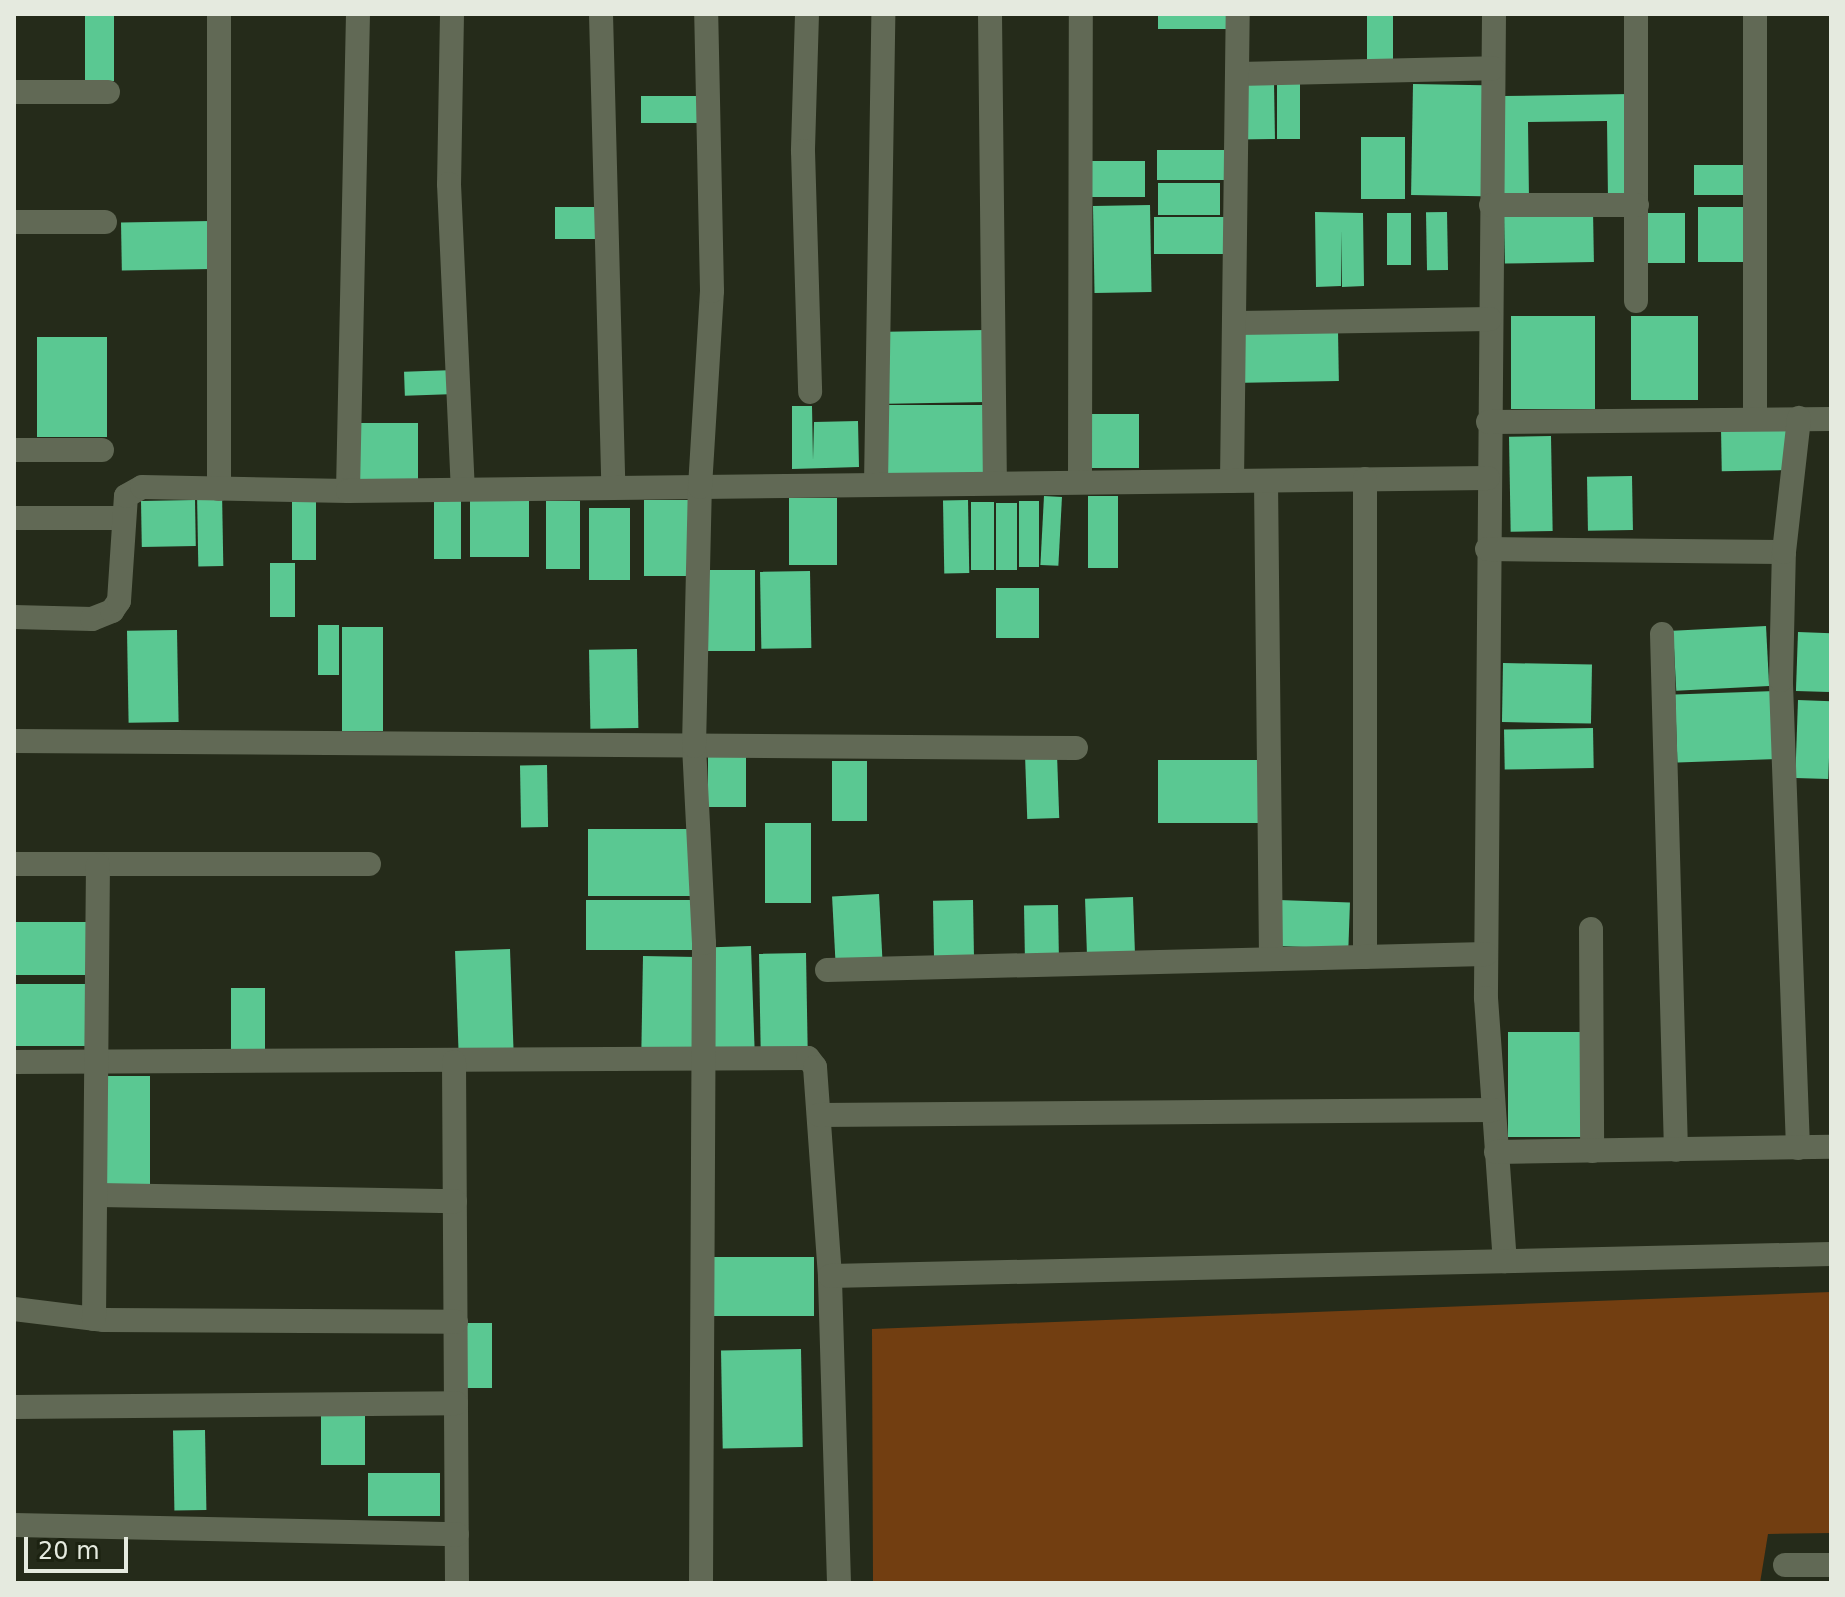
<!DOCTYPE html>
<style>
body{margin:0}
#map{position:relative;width:1845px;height:1597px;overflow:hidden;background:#252b1a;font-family:"DejaVu Sans",sans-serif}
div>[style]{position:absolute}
.green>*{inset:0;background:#723e11}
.building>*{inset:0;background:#5ac892;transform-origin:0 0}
.street>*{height:24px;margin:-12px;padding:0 12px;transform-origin:12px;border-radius:12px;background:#616955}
span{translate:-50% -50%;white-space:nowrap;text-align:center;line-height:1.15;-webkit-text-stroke:8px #1c2211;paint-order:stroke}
.frame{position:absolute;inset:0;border:16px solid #e5eadf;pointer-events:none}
.scale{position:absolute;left:24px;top:1537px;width:104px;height:36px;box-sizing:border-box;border:4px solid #e5eadf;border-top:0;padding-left:10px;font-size:24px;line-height:28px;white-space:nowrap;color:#e5eadf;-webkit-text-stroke:6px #1c2211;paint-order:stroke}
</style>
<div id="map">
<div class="green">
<div style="clip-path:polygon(1831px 1292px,1831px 1533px,1768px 1534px,1760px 1583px,873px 1583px,872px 1329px)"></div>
</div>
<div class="building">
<div style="left:85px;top:14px;width:29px;height:67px"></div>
<div style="left:1158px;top:14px;width:70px;height:15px"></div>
<div style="left:1367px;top:14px;width:26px;height:54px"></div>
<div style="left:1277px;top:80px;width:23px;height:59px"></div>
<div style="left:1274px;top:83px;width:56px;height:36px;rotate:89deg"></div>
<div style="left:1413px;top:84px;width:70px;height:111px;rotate:1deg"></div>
<div style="clip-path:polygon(1630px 94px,1631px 199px,1608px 200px,1607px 121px,1528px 122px,1529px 200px,1504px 201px,1503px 96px)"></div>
<div style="left:701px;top:96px;width:27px;height:60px;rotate:90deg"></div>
<div style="left:1405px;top:137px;width:62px;height:44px;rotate:90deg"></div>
<div style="left:1226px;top:150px;width:30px;height:69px;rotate:90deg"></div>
<div style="left:1091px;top:161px;width:54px;height:36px"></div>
<div style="left:1694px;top:165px;width:53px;height:30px"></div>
<div style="left:1220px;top:183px;width:32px;height:62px;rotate:90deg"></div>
<div style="left:1150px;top:205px;width:87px;height:57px;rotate:89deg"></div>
<div style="left:605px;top:207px;width:32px;height:50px;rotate:90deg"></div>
<div style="left:1698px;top:207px;width:51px;height:55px"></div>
<div style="left:1593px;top:210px;width:52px;height:89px;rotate:89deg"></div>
<div style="clip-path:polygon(1315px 212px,1363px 213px,1364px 286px,1342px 287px,1341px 230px,1341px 286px,1316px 287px)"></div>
<div style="left:1447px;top:212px;width:58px;height:21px;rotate:89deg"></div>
<div style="left:1387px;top:213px;width:24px;height:52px"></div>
<div style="left:1685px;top:213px;width:50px;height:47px;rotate:90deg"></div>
<div style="left:1154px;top:217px;width:76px;height:37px"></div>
<div style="left:211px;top:221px;width:48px;height:90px;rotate:89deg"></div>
<div style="left:1595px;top:316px;width:93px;height:84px;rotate:90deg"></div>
<div style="left:1698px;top:316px;width:84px;height:67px;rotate:90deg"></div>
<div style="left:986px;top:330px;width:72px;height:99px;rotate:89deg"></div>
<div style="left:1338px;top:330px;width:51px;height:94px;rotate:89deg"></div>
<div style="left:37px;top:337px;width:70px;height:100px"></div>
<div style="left:455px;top:370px;width:24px;height:51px;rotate:88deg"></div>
<div style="left:886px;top:405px;width:101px;height:71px"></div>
<div style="clip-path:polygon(792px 406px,812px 406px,813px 460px,814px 422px,858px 421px,859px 467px,792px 469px)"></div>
<div style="left:1090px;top:414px;width:49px;height:54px"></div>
<div style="left:418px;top:423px;width:56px;height:63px;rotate:90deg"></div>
<div style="left:1787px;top:427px;width:43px;height:66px;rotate:89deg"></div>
<div style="left:1551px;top:436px;width:95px;height:42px;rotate:89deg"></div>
<div style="left:1632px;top:476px;width:54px;height:45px;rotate:89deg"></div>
<div style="left:222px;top:491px;width:75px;height:25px;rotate:89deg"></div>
<div style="left:292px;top:494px;width:24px;height:66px"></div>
<div style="left:470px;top:495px;width:59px;height:62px"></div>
<div style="left:1044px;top:496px;width:18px;height:69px;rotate:3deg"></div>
<div style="left:1088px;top:496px;width:30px;height:72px"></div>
<div style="left:789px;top:498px;width:48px;height:67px"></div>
<div style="left:195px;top:500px;width:46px;height:54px;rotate:89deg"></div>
<div style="left:434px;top:500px;width:27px;height:59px"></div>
<div style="left:697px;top:500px;width:76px;height:53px;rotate:90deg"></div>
<div style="left:968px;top:500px;width:73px;height:25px;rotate:89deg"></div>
<div style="left:546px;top:501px;width:34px;height:68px"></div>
<div style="left:1019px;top:501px;width:20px;height:66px"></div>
<div style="left:971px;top:502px;width:23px;height:68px"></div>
<div style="left:996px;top:503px;width:21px;height:67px"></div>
<div style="left:589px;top:508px;width:41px;height:72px"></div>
<div style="left:295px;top:563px;width:54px;height:25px;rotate:90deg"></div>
<div style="left:755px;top:570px;width:81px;height:50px;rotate:90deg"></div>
<div style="left:810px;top:571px;width:77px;height:50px;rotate:89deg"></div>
<div style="left:996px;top:588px;width:43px;height:50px"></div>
<div style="left:339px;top:625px;width:50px;height:21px;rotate:90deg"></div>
<div style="left:1766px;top:626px;width:60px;height:93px;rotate:87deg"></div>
<div style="left:342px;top:627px;width:41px;height:104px"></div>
<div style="left:177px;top:630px;width:92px;height:50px;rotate:89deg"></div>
<div style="left:1798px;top:632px;width:33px;height:59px;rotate:2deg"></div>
<div style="left:637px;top:649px;width:79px;height:48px;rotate:89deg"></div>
<div style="left:1503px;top:663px;width:89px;height:59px;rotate:1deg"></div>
<div style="left:1775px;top:691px;width:68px;height:100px;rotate:88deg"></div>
<div style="left:1798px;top:700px;width:33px;height:78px;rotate:2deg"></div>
<div style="left:1593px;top:728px;width:40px;height:89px;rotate:89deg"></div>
<div style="left:708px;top:753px;width:38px;height:54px"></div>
<div style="left:1057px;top:754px;width:64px;height:32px;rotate:88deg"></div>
<div style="left:1158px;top:760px;width:101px;height:63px"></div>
<div style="left:832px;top:761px;width:35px;height:60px"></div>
<div style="left:547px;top:765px;width:62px;height:27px;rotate:89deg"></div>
<div style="left:765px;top:823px;width:46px;height:80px"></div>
<div style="left:692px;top:829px;width:67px;height:104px;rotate:90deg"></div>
<div style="left:879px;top:894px;width:66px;height:47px;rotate:87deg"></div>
<div style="left:1133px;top:897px;width:58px;height:48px;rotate:88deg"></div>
<div style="left:700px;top:900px;width:50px;height:114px;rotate:90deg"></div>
<div style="left:973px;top:900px;width:59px;height:40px;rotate:89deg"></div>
<div style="left:1279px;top:900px;width:71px;height:46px;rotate:2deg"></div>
<div style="left:1058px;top:905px;width:50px;height:34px;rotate:89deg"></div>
<div style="left:14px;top:922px;width:77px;height:53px"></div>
<div style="left:751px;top:946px;width:105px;height:45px;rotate:88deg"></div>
<div style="left:510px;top:949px;width:106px;height:55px;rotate:88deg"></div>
<div style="left:806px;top:953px;width:98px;height:47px;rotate:89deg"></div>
<div style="left:643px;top:956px;width:53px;height:95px;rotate:1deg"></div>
<div style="left:14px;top:984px;width:77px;height:62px"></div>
<div style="left:231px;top:988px;width:34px;height:71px"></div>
<div style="left:1508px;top:1032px;width:74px;height:105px"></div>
<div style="left:105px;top:1076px;width:45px;height:108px"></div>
<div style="left:814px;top:1257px;width:59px;height:104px;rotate:90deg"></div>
<div style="left:467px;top:1323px;width:25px;height:65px"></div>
<div style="left:801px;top:1349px;width:98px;height:80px;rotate:89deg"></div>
<div style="left:365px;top:1416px;width:49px;height:44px;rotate:90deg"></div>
<div style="left:205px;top:1430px;width:80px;height:32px;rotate:89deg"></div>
<div style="left:368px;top:1473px;width:72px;height:43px"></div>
</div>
<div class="street">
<div style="left:452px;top:14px;width:170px;rotate:91deg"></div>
<div style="left:449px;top:184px;width:304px;rotate:87.4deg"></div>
<div style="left:601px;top:14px;width:474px;rotate:88.5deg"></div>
<div style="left:807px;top:14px;width:137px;rotate:91.7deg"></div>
<div style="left:803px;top:151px;width:241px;rotate:88.3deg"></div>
<div style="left:990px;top:14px;width:469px;rotate:89.4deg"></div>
<div style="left:1494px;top:14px;width:984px;rotate:90.47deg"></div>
<div style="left:1486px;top:998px;width:264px;rotate:85.9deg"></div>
<div style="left:1636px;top:14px;width:287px;rotate:90deg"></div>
<div style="left:1238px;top:74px;width:255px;rotate:-1.3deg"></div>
<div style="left:14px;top:92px;width:94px"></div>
<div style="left:1491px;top:205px;width:146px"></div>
<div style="left:14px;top:222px;width:91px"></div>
<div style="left:1236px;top:323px;width:254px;rotate:-0.9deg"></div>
<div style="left:1755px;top:418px;width:404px;rotate:-90deg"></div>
<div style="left:1488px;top:422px;width:343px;rotate:-0.5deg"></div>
<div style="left:14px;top:450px;width:88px"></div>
<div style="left:1232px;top:481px;width:467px;rotate:-89.3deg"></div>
<div style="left:1266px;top:481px;width:478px;rotate:89.4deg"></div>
<div style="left:1080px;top:482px;width:468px;rotate:-89.9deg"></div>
<div style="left:876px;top:484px;width:470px;rotate:-89.1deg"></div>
<div style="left:219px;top:489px;width:475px;rotate:-90deg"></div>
<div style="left:348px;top:491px;width:477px;rotate:-88.8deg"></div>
<div style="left:14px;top:518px;width:109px"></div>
<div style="left:1487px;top:549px;width:297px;rotate:0.6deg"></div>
<div style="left:14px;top:617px;width:78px;rotate:1.5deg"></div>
<div style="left:92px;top:619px;width:22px;rotate:-22deg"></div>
<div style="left:112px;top:611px;width:12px;rotate:-55deg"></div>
<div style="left:119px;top:601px;width:105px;rotate:-86.2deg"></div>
<div style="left:126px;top:496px;width:18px;rotate:-29deg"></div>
<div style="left:142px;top:487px;width:206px;rotate:1.1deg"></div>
<div style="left:348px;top:491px;width:1140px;rotate:-0.65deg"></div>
<div style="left:1662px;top:634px;width:516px;rotate:88.45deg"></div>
<div style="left:14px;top:741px;width:1062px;rotate:0.38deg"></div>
<div style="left:14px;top:864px;width:355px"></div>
<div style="left:1591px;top:929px;width:222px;rotate:89.7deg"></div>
<div style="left:1365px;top:957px;width:478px;rotate:-90deg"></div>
<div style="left:827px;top:970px;width:659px;rotate:-1.39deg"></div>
<div style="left:14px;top:1062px;width:794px;rotate:-0.29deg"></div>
<div style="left:808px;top:1058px;width:11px;rotate:52deg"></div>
<div style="left:815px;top:1067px;width:210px;rotate:85.9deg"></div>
<div style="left:454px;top:1062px;width:521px;rotate:89.67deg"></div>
<div style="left:819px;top:1115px;width:674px;rotate:-0.43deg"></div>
<div style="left:1798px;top:1148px;width:468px;rotate:-92.1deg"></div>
<div style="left:1781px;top:680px;width:128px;rotate:-88.7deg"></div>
<div style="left:1784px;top:552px;width:135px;rotate:-83.6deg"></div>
<div style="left:1496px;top:1152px;width:335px;rotate:-0.9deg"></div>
<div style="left:99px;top:1195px;width:356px;rotate:1deg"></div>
<div style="left:14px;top:1309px;width:91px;rotate:7deg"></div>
<div style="left:104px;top:1320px;width:352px;rotate:0.3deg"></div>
<div style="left:94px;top:1319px;width:454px;rotate:-89.5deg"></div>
<div style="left:14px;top:1407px;width:442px;rotate:-0.5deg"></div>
<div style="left:14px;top:1525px;width:443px;rotate:1.2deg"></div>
<div style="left:1785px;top:1565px;width:46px"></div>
<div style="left:701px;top:1583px;width:640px;rotate:-89.73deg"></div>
<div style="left:704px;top:943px;width:197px;rotate:-92.9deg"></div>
<div style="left:694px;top:746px;width:259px;rotate:-88.7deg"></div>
<div style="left:700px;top:487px;width:196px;rotate:-86.5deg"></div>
<div style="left:712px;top:291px;width:277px;rotate:-91.2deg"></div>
<div style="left:839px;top:1583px;width:307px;rotate:-91.7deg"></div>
<div style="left:830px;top:1276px;width:1001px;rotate:-1.26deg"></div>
</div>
<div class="frame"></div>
<div class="scale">20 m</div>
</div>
